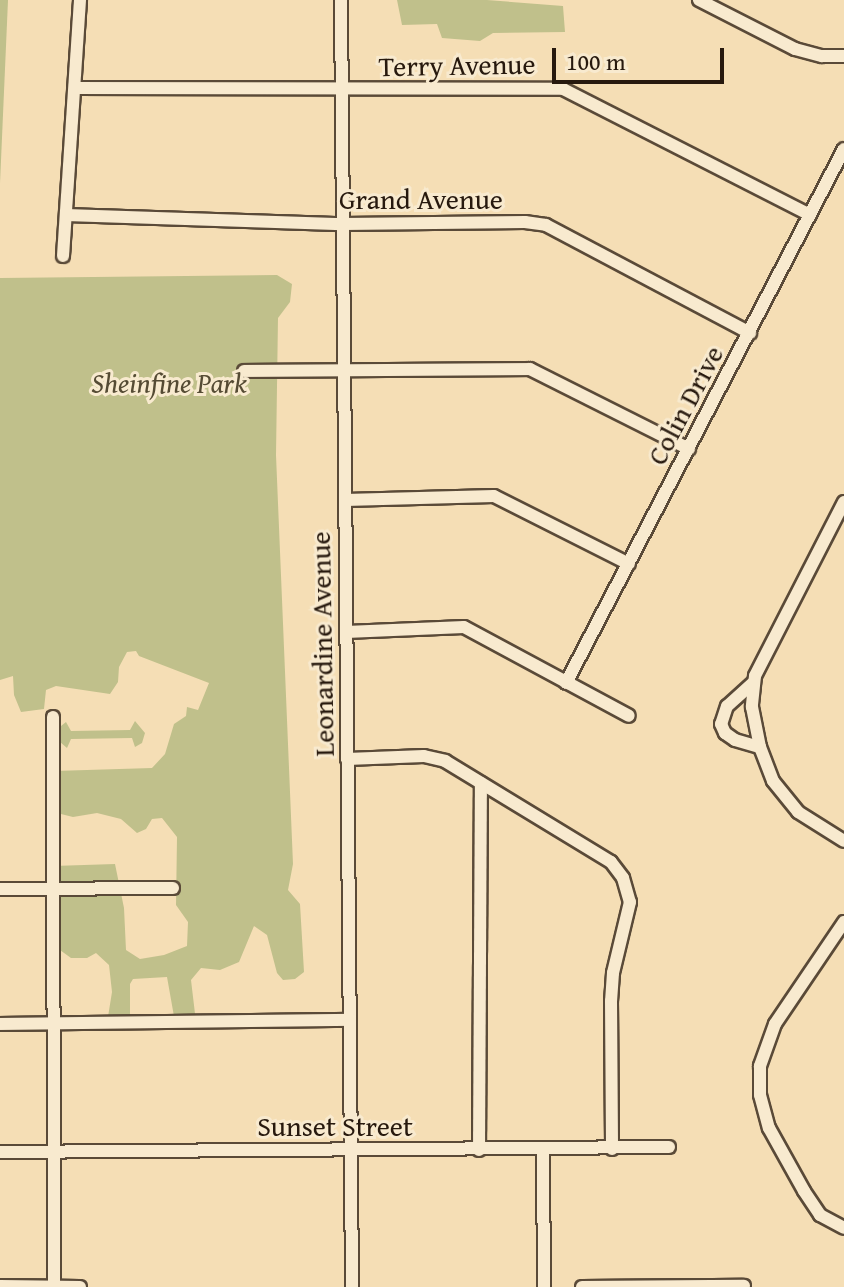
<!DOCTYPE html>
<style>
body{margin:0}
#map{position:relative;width:844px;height:1287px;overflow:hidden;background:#f5deb5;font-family:"Gentium Book Plus",serif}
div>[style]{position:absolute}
.green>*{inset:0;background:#c0c08b}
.roads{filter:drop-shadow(2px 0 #5a4a38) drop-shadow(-2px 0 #5a4a38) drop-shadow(0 2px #5a4a38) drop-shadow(0 -2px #5a4a38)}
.street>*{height:12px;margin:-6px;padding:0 6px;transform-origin:6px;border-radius:6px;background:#f8eacf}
span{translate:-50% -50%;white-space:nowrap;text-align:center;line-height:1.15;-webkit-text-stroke:6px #f8eacf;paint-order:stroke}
.street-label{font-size:28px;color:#27190e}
.park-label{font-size:28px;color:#554b34;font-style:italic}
.scale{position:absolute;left:552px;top:48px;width:172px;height:36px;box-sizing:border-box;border:4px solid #27190e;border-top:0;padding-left:10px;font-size:24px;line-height:28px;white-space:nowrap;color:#27190e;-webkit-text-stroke:6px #f8eacf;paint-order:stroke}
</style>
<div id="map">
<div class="green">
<div style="clip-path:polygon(0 0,8px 0,0 183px)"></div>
<div style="clip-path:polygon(397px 0,487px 0,563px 6px,565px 32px,493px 33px,480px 41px,442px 38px,437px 24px,402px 25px)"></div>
<div style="clip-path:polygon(277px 275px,292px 284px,290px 302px,278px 318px,276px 455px,293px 864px,288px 890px,300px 904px,304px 972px,295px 979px,283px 980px,277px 973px,267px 935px,254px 926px,239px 962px,220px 970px,201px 968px,191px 980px,196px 1022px,175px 1022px,167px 977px,133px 979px,130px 984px,130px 1022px,107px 1023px,112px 992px,109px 965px,96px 953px,87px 958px,71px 958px,53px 945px,53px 866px,115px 864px,124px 908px,126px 950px,140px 959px,164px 955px,187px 946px,188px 922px,176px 905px,177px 837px,162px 818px,152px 819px,146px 829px,137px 833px,121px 819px,97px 813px,73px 817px,53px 812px,54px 771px,152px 768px,165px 754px,174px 724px,186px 716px,187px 707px,198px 710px,209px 683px,139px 656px,136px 651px,127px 652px,119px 667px,118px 682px,110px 694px,56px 686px,46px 690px,44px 709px,21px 712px,14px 695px,13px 676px,0 680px,0 278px)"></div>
<div style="clip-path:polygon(135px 721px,145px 733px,142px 743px,135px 747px,132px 738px,71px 739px,67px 748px,60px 742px,61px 726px,66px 722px,71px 731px,130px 730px)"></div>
</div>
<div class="roads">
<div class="street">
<div style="left:341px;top:0;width:1287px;rotate:89.51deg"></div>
<div style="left:699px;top:0;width:108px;rotate:27deg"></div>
<div style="left:795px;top:49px;width:28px;rotate:15deg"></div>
<div style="left:822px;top:56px;width:22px"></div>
<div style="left:75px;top:88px;width:488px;rotate:0.1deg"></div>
<div style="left:563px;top:89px;width:277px;rotate:27deg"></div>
<div style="left:66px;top:215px;width:277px;rotate:1.9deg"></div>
<div style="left:343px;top:224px;width:182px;rotate:-0.6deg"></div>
<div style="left:525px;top:222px;width:21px;rotate:8deg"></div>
<div style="left:546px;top:225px;width:231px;rotate:27.9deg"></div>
<div style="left:63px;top:256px;width:257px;rotate:-86.2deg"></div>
<div style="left:244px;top:371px;width:286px;rotate:-0.4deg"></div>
<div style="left:530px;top:369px;width:178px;rotate:26.7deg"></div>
<div style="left:345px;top:500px;width:149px;rotate:-1.5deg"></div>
<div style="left:494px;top:496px;width:151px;rotate:26.7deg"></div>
<div style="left:844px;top:502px;width:195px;rotate:117.1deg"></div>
<div style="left:755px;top:676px;width:31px;rotate:96deg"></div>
<div style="left:752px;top:707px;width:41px;rotate:78.7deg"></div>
<div style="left:760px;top:747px;width:36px;rotate:69deg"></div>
<div style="left:773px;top:781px;width:40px;rotate:51deg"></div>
<div style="left:798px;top:812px;width:54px;rotate:32.2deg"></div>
<div style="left:346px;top:632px;width:118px;rotate:-2.4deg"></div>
<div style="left:464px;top:627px;width:187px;rotate:28.3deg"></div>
<div style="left:754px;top:682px;width:36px;rotate:138deg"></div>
<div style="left:727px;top:706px;width:19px;rotate:108deg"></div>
<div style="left:721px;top:724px;width:10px;rotate:66deg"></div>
<div style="left:725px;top:733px;width:12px;rotate:35deg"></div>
<div style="left:735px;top:740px;width:26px;rotate:16deg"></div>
<div style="left:566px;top:683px;width:602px;rotate:-62.5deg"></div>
<div style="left:53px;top:717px;width:570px;rotate:89.9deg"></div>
<div style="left:347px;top:759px;width:77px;rotate:-2.2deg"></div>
<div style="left:424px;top:756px;width:22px;rotate:13deg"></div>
<div style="left:445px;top:761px;width:194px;rotate:31.3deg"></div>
<div style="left:611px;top:862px;width:20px;rotate:53deg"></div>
<div style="left:623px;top:878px;width:25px;rotate:74deg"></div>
<div style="left:630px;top:902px;width:73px;rotate:103.5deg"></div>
<div style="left:613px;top:973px;width:28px;rotate:94deg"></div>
<div style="left:611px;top:1001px;width:148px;rotate:89.6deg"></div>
<div style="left:0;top:889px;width:173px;rotate:-0.3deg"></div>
<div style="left:844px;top:922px;width:123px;rotate:124.1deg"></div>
<div style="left:775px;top:1024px;width:45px;rotate:109.7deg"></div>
<div style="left:760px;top:1066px;width:29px;rotate:90deg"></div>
<div style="left:760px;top:1095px;width:34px;rotate:75deg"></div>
<div style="left:769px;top:1128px;width:72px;rotate:60.9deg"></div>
<div style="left:804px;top:1191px;width:29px;rotate:56deg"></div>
<div style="left:820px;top:1215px;width:27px;rotate:28deg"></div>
<div style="left:0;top:1024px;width:350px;rotate:-0.7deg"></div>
<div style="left:543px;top:1149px;width:138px;rotate:89.6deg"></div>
<div style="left:479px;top:1150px;width:367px;rotate:-89.7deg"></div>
<div style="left:0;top:1152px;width:669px;rotate:-0.43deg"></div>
<div style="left:0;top:1286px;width:80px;rotate:0.7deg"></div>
<div style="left:582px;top:1287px;width:162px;rotate:-0.4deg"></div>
</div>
</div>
<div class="street-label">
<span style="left:457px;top:65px;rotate:-1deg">Terry Avenue</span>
<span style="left:421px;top:199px">Grand Avenue</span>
<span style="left:685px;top:405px;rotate:-62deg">Colin Drive</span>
<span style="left:322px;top:644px;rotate:-91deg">Leonardine Avenue</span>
<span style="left:335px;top:1126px">Sunset Street</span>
</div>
<div class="park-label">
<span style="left:169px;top:383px">Sheinfine Park</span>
</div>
<div class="scale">100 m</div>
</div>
